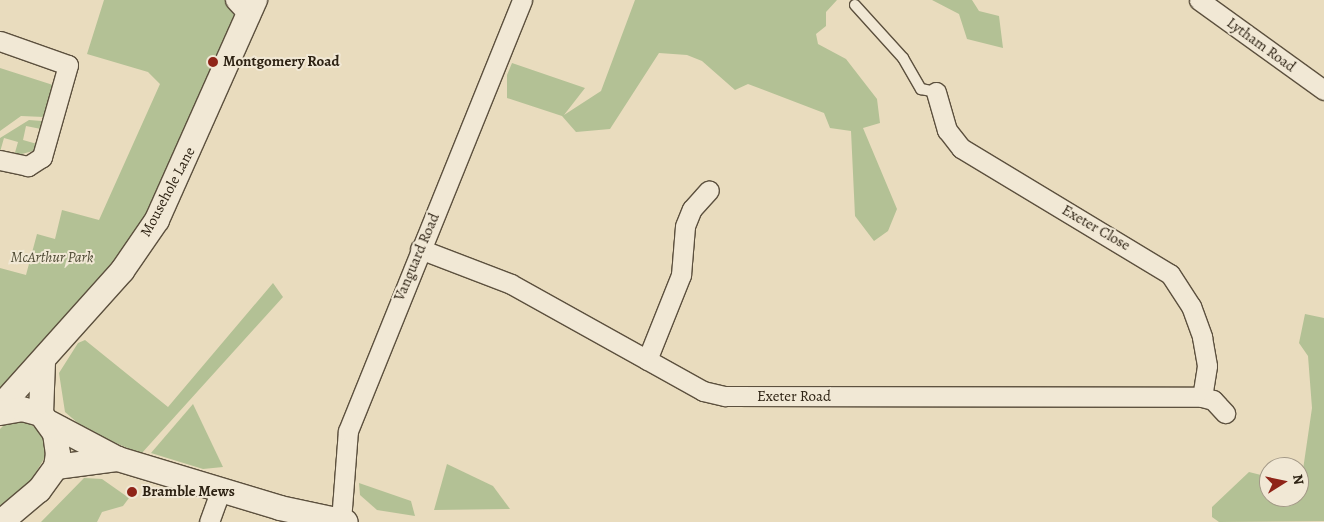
<!DOCTYPE html>
<style>
body{margin:0}
#map{position:relative;width:1324px;height:522px;overflow:hidden;background:#e9dcbe;font-family:Alegreya,serif}
div>[style]{position:absolute}
.green>*{inset:0;background:#b3c195}
.roads{filter:drop-shadow(1px 0 #5c503e) drop-shadow(-1px 0 #5c503e) drop-shadow(0 1px #5c503e) drop-shadow(0 -1px #5c503e)}
.service>*{height:10px;margin:-5px;padding:0 5px;transform-origin:5px;border-radius:5px;background:#f1e8d5}
.minor>*{height:19px;margin:-9.5px;padding:0 9.5px;transform-origin:9.5px;border-radius:9.5px;background:#f1e8d5}
.tertiary>*{height:24px;margin:-12px;padding:0 12px;transform-origin:12px;border-radius:12px;background:#f1e8d5}
.dots>*{width:14px;height:14px;translate:-50% -50%;box-sizing:border-box;border:2px solid #f1e8d5;border-radius:50%}
span{translate:-50% -50%;white-space:nowrap;text-align:center;line-height:1.15;-webkit-text-stroke:4px #f1e8d5;paint-order:stroke}
.street-label{font-size:15px;color:#2d2213}
.poi-label{font-size:15px;color:#2d2213;font-weight:700}
.left{translate:0 -50%;text-align:left}
.park-label{font-size:15px;color:#4e4a34;font-style:italic}
.north{position:absolute;left:1259px;top:457px;width:50px;height:50px;box-sizing:border-box;background:#f1e8d5;border:1px solid #a39987;border-radius:50%;rotate:80deg;font-size:14px;font-weight:700;line-height:20px;text-align:center;color:#2d2213}
.north::after{content:'';display:block;margin:auto;width:18px;height:22px;background:#8f2418;clip-path:polygon(50% 0,100% 100%,50% 72%,0 100%)}
</style>
<div id="map">
<div class="green">
<div style="clip-path:polygon(104px 0,225px 0,241px 17px,151px 215px,114px 266px,0 393px,0 268px,26px 275px,37px 234px,55px 239px,62px 210px,99px 220px,160px 84px,148px 72px,87px 54px)"></div>
<div style="clip-path:polygon(635px 0,837px 0,826px 12px,826px 26px,816px 34px,818px 44px,846px 59px,877px 99px,880px 123px,863px 128px,897px 209px,888px 231px,874px 241px,855px 216px,851px 131px,830px 128px,824px 113px,748px 84px,735px 90px,702px 61px,687px 55px,659px 53px,610px 129px,576px 132px,562px 116px,507px 98px,507px 75px,512px 63px,585px 88px,564px 115px,601px 91px)"></div>
<div style="clip-path:polygon(932px 0,972px 0,979px 11px,999px 16px,1003px 48px,967px 39px,959px 14px)"></div>
<div style="clip-path:polygon(0 68px,53px 85px,44px 117px,21px 116px,0 131px)"></div>
<div style="clip-path:polygon(29px 120px,42px 121px,41px 129px,26px 126px,23px 140px,37px 144px,33px 151px,14px 156px,18px 142px,4px 138px,0 152px,0 138px)"></div>
<div style="clip-path:polygon(273px 283px,283px 297px,141px 454px,86px 430px,65px 412px,59px 373px,78px 343px,85px 340px,168px 407px)"></div>
<div style="clip-path:polygon(1305px 314px,1324px 318px,1324px 521px,1219px 522px,1212px 517px,1212px 507px,1249px 472px,1269px 477px,1269px 497px,1299px 497px,1312px 408px,1308px 356px,1299px 343px)"></div>
<div style="clip-path:polygon(193px 404px,223px 467px,203px 469px,151px 453px)"></div>
<div style="clip-path:polygon(25px 420px,43px 434px,45px 457px,29px 484px,0 509px,0 429px,7px 422px)"></div>
<div style="clip-path:polygon(447px 464px,493px 486px,510px 509px,434px 510px)"></div>
<div style="clip-path:polygon(84px 478px,102px 479px,129px 498px,123px 506px,102px 512px,97px 522px,41px 522px)"></div>
<div style="clip-path:polygon(359px 483px,411px 501px,415px 516px,377px 510px,360px 495px)"></div>
</div>
<div class="roads">
<div class="service">
<div style="left:855px;top:5px;width:72px;rotate:47.8deg"></div>
<div style="left:903px;top:58px;width:36px;rotate:60deg"></div>
<div style="left:921px;top:89px;width:15px;rotate:11deg"></div>
</div>
<div class="minor">
<div style="left:235px;top:0;width:21px;rotate:47deg"></div>
<div style="left:1199px;top:0;width:154px;rotate:35.8deg"></div>
<div style="left:0;top:41px;width:72px;rotate:19.4deg"></div>
<div style="left:68px;top:65px;width:96px;rotate:105.8deg"></div>
<div style="left:42px;top:157px;width:17px;rotate:147deg"></div>
<div style="left:28px;top:166px;width:29px;rotate:-168deg"></div>
<div style="left:936px;top:92px;width:40px;rotate:74deg"></div>
<div style="left:947px;top:130px;width:23px;rotate:52deg"></div>
<div style="left:961px;top:148px;width:244px;rotate:31.1deg"></div>
<div style="left:1170px;top:274px;width:38px;rotate:57deg"></div>
<div style="left:1191px;top:306px;width:33px;rotate:70deg"></div>
<div style="left:1202px;top:337px;width:29px;rotate:80deg"></div>
<div style="left:1207px;top:366px;width:31px;rotate:99deg"></div>
<div style="left:420px;top:249px;width:97px;rotate:21deg"></div>
<div style="left:511px;top:284px;width:220px;rotate:29.1deg"></div>
<div style="left:703px;top:391px;width:23px;rotate:13deg"></div>
<div style="left:725px;top:396px;width:477px;rotate:0.1deg"></div>
<div style="left:1202px;top:397px;width:11px;rotate:15deg"></div>
<div style="left:1213px;top:400px;width:18px;rotate:47deg"></div>
<div style="left:647px;top:360px;width:92px;rotate:-68.2deg"></div>
<div style="left:681px;top:275px;width:49px;rotate:-85.3deg"></div>
<div style="left:685px;top:226px;width:18px;rotate:-68deg"></div>
<div style="left:692px;top:209px;width:25px;rotate:-48deg"></div>
<div style="left:341px;top:521px;width:90px;rotate:-85.6deg"></div>
<div style="left:348px;top:431px;width:465px;rotate:-68deg"></div>
<div style="left:209px;top:522px;width:33px;rotate:-70deg"></div>
</div>
<div class="tertiary">
<div style="left:0;top:407px;width:183px;rotate:-48.1deg"></div>
<div style="left:122px;top:271px;width:62px;rotate:-55.5deg"></div>
<div style="left:157px;top:220px;width:241px;rotate:-66deg"></div>
<div style="left:0;top:413px;width:22px;rotate:-10deg"></div>
<div style="left:22px;top:409px;width:20px;rotate:15deg"></div>
<div style="left:41px;top:414px;width:24px;rotate:54deg"></div>
<div style="left:55px;top:433px;width:21px;rotate:82deg"></div>
<div style="left:58px;top:454px;width:13px;rotate:99deg"></div>
<div style="left:56px;top:467px;width:29px;rotate:126deg"></div>
<div style="left:39px;top:490px;width:50px;rotate:139.9deg"></div>
<div style="left:41px;top:414px;width:53px;rotate:-87.8deg"></div>
<div style="left:50px;top:423px;width:77px;rotate:27.9deg"></div>
<div style="left:118px;top:459px;width:169px;rotate:16.8deg"></div>
<div style="left:280px;top:508px;width:67px;rotate:12deg"></div>
<div style="left:56px;top:467px;width:63px;rotate:-7.4deg"></div>
</div>
</div>
<div class="dots">
<div style="left:213px;top:62px;background:#8f2418"></div>
<div style="left:132px;top:492px;background:#8f2418"></div>
</div>
<div class="street-label">
<span style="left:1261px;top:45px;rotate:36deg">Lytham Road</span>
<span style="left:168px;top:192px;rotate:-62deg">Mousehole Lane</span>
<span style="left:1096px;top:228px;rotate:30deg">Exeter Close</span>
<span style="left:417px;top:257px;rotate:-67deg">Vanguard Road</span>
<span style="left:794px;top:397px">Exeter Road</span>
</div>
<div class="poi-label">
<span class="left" style="left:223px;top:62px">Montgomery Road</span>
<span class="left" style="left:142px;top:492px">Bramble Mews</span>
</div>
<div class="park-label">
<span style="left:52px;top:258px">McArthur Park</span>
</div>
<div class="north">N</div>
</div>
